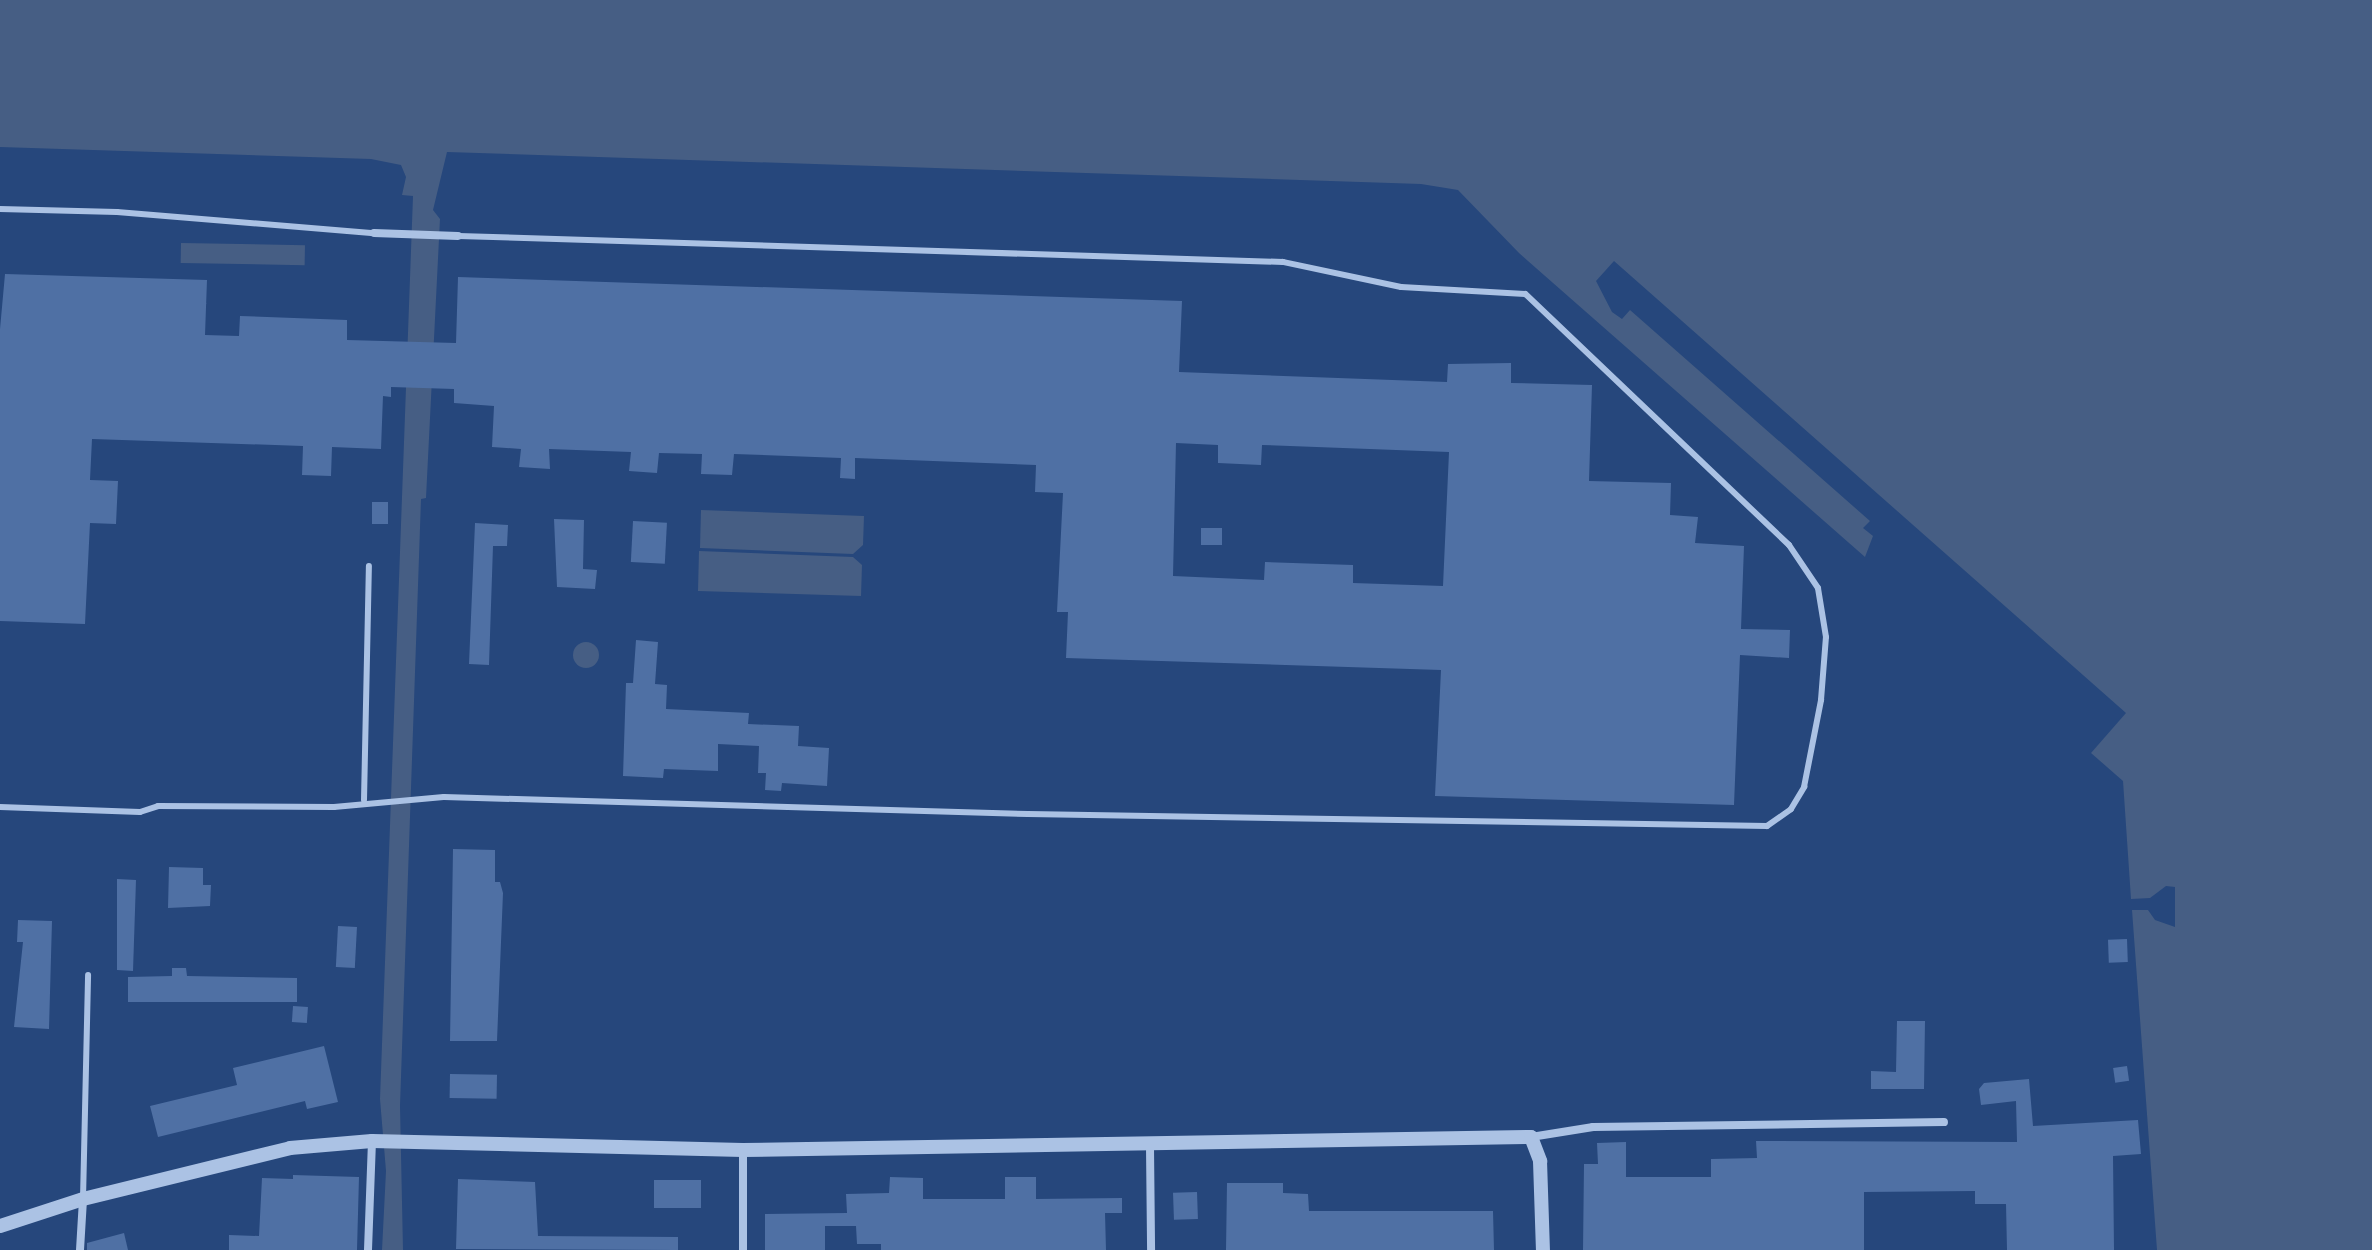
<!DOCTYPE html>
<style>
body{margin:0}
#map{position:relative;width:2372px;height:1250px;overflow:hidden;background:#26477c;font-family:Manrope,sans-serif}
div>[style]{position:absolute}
.water>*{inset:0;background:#465e84;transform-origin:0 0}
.round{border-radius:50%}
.building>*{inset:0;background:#4f70a4;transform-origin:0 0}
.service>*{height:6px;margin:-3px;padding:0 3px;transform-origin:3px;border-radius:3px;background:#abc2e4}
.minor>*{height:8px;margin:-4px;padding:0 4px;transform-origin:4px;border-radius:4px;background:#abc2e4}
.tertiary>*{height:14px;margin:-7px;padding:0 7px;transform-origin:7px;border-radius:7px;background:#abc2e4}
span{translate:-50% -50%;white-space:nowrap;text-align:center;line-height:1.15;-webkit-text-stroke:6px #26477c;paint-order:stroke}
</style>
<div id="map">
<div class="water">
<div style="clip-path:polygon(0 0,2372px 0,2372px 1250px,2157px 1250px,2132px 910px,2148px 910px,2155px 920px,2175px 927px,2175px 887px,2166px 886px,2150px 898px,2131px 899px,2123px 781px,2091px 753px,2126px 713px,1614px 261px,1596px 281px,1612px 312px,1622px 319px,1630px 310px,1870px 521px,1863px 528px,1873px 536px,1865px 557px,1519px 253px,1458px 190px,1421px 184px,447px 152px,433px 210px,440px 219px,426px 498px,421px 499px,400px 1106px,403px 1250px,382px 1250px,386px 1171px,380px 1099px,413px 196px,402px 195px,406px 177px,401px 165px,371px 159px,0 147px)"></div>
<div style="left:181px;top:243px;width:124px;height:20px;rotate:1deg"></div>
<div style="clip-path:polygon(701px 510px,864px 516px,863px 545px,853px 554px,700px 548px)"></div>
<div style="clip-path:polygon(699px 551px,853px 557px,862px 565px,861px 596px,698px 591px)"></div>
<div class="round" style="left:573px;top:642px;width:26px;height:26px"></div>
</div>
<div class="building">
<div style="clip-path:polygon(evenodd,5px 274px,207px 280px,205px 335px,239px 336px,240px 316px,347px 320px,347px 340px,456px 343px,458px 277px,1182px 301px,1179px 372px,1447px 382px,1448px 364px,1511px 363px,1511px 383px,1592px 385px,1589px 481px,1671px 483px,1670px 515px,1698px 517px,1695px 543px,1744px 546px,1741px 629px,1790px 630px,1789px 658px,1740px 655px,1734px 805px,1435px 796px,1441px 670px,1066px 658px,1068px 612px,1057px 612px,1063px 493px,1035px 492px,1036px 465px,855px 458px,855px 479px,840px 478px,841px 458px,734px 454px,732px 475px,701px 474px,702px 454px,659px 453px,657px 473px,629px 471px,631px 452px,549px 449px,550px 469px,519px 467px,521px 449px,492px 447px,494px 406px,454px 403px,454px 389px,391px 387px,391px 397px,383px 396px,381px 449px,332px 447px,331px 476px,302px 475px,303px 446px,92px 439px,90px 480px,118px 481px,116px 524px,90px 523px,85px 624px,0 621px,0 329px,5px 274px,1176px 443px,1218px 445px,1218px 463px,1261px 465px,1262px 445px,1449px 452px,1443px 586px,1353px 583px,1353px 565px,1265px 562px,1264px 580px,1173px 576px,1176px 443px)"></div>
<div style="left:372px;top:502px;width:16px;height:22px"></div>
<div style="clip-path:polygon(554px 519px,584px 520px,583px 569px,597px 570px,595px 589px,557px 587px)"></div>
<div style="left:633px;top:521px;width:34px;height:41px;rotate:3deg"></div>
<div style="clip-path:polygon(475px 523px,508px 525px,507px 546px,493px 546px,489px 665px,469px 664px)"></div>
<div style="left:1201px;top:528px;width:21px;height:17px"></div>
<div style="clip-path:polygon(636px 640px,658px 642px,655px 684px,667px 685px,666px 709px,749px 713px,748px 724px,799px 726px,798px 746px,829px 748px,827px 786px,782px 783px,781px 791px,765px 790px,766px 773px,758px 773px,759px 746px,718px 744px,718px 771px,664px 769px,663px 778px,623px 776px,626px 683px,633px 683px)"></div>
<div style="clip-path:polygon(453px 849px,495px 850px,495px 882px,500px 882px,503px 893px,497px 1041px,450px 1041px)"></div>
<div style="clip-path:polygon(169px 867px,203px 868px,203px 885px,211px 885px,210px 906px,168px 908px)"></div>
<div style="clip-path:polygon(117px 879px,136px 880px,133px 971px,117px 970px)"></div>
<div style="clip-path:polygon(18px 920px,52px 921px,49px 1029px,14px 1027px,23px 942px,17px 942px)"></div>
<div style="left:338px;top:926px;width:19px;height:41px;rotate:3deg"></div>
<div style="left:2127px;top:939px;width:23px;height:19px;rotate:88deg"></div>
<div style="clip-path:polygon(172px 968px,186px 968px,187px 976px,297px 978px,297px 1002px,128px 1002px,128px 977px,172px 976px)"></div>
<div style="left:293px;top:1006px;width:15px;height:16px;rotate:4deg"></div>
<div style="clip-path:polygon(1897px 1021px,1925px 1021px,1924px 1089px,1871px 1089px,1871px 1071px,1896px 1072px)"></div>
<div style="clip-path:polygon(324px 1046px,338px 1102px,307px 1109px,305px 1101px,158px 1137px,150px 1106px,237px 1085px,233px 1068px)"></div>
<div style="left:2127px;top:1066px;width:15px;height:14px;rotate:82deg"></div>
<div style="left:450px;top:1074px;width:47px;height:24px;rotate:1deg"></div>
<div style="clip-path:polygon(2029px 1079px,2033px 1126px,2138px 1120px,2141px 1154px,2113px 1156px,2114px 1250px,2007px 1250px,2006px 1204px,1975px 1204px,1975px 1191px,1864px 1192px,1864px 1250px,1583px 1250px,1584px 1164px,1598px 1164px,1597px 1143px,1626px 1142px,1626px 1177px,1711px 1177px,1711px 1159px,1757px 1158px,1756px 1141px,2017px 1142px,2016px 1101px,1981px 1105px,1979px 1089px,1984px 1083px)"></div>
<div style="clip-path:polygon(293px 1175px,359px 1177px,357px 1250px,229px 1250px,229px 1235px,259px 1236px,262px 1178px,293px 1179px)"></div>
<div style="clip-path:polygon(890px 1177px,923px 1178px,923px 1199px,1005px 1199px,1005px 1177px,1036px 1177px,1036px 1199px,1122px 1198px,1122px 1213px,1105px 1213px,1106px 1250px,881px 1250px,881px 1244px,857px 1244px,856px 1226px,825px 1226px,825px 1250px,765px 1250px,765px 1214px,847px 1213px,846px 1194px,889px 1193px)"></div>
<div style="clip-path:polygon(458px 1179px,535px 1182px,538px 1236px,678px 1237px,678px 1250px,456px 1249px)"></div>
<div style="left:701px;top:1180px;width:28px;height:47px;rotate:90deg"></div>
<div style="clip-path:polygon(1227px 1183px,1283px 1183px,1283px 1193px,1308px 1194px,1309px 1211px,1493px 1211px,1494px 1250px,1226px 1250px)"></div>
<div style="left:1197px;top:1192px;width:27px;height:24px;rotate:88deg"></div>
<div style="clip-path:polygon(124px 1233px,128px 1250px,87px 1250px,87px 1243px)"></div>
</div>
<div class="service">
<div style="left:0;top:209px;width:117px;rotate:1.5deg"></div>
<div style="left:117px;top:212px;width:258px;rotate:4.7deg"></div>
<div style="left:364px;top:800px;width:234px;rotate:-88.8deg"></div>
<div style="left:0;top:807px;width:140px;rotate:2deg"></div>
<div style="left:140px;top:812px;width:19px;rotate:-18deg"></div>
<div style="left:158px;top:806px;width:176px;rotate:0.3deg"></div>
<div style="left:334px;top:807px;width:110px;rotate:-5.2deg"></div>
<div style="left:444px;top:797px;width:584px;rotate:1.67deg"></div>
<div style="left:1028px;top:814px;width:739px;rotate:0.93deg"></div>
<div style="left:1767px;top:826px;width:29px;rotate:-35deg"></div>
<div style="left:1791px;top:809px;width:26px;rotate:-59deg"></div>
<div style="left:1804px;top:787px;width:89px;rotate:-78.9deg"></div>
<div style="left:1821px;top:700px;width:63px;rotate:-85.5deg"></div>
<div style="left:1826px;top:637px;width:50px;rotate:-99.3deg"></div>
<div style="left:1818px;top:588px;width:52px;rotate:-124deg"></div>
<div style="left:1789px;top:545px;width:364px;rotate:-136.4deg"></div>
<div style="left:1525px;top:294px;width:124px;rotate:-176.8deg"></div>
<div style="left:1401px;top:287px;width:121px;rotate:-168deg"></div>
<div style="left:1283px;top:262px;width:825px;rotate:-178.19deg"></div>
<div style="left:83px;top:1199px;width:224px;rotate:-88.7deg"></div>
</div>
<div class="minor">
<div style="left:374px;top:233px;width:84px;rotate:2deg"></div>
<div style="left:1531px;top:1137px;width:63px;rotate:-9.2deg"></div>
<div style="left:1593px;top:1127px;width:351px;rotate:-0.8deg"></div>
<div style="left:1150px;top:1147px;width:103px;rotate:89.4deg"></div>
<div style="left:80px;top:1250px;width:51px;rotate:-86.6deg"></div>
<div style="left:368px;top:1250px;width:109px;rotate:-87.9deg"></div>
<div style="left:743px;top:1250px;width:100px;rotate:-90deg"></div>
</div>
<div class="tertiary">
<div style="left:0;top:1226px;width:87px;rotate:-18deg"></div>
<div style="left:83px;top:1199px;width:213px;rotate:-13.8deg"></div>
<div style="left:290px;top:1148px;width:82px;rotate:-4.9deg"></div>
<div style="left:372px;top:1141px;width:371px;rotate:1.4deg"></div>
<div style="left:743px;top:1150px;width:788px;rotate:-0.95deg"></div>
<div style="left:1531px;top:1137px;width:26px;rotate:69deg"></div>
<div style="left:1540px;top:1161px;width:89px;rotate:88.1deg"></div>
</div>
</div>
